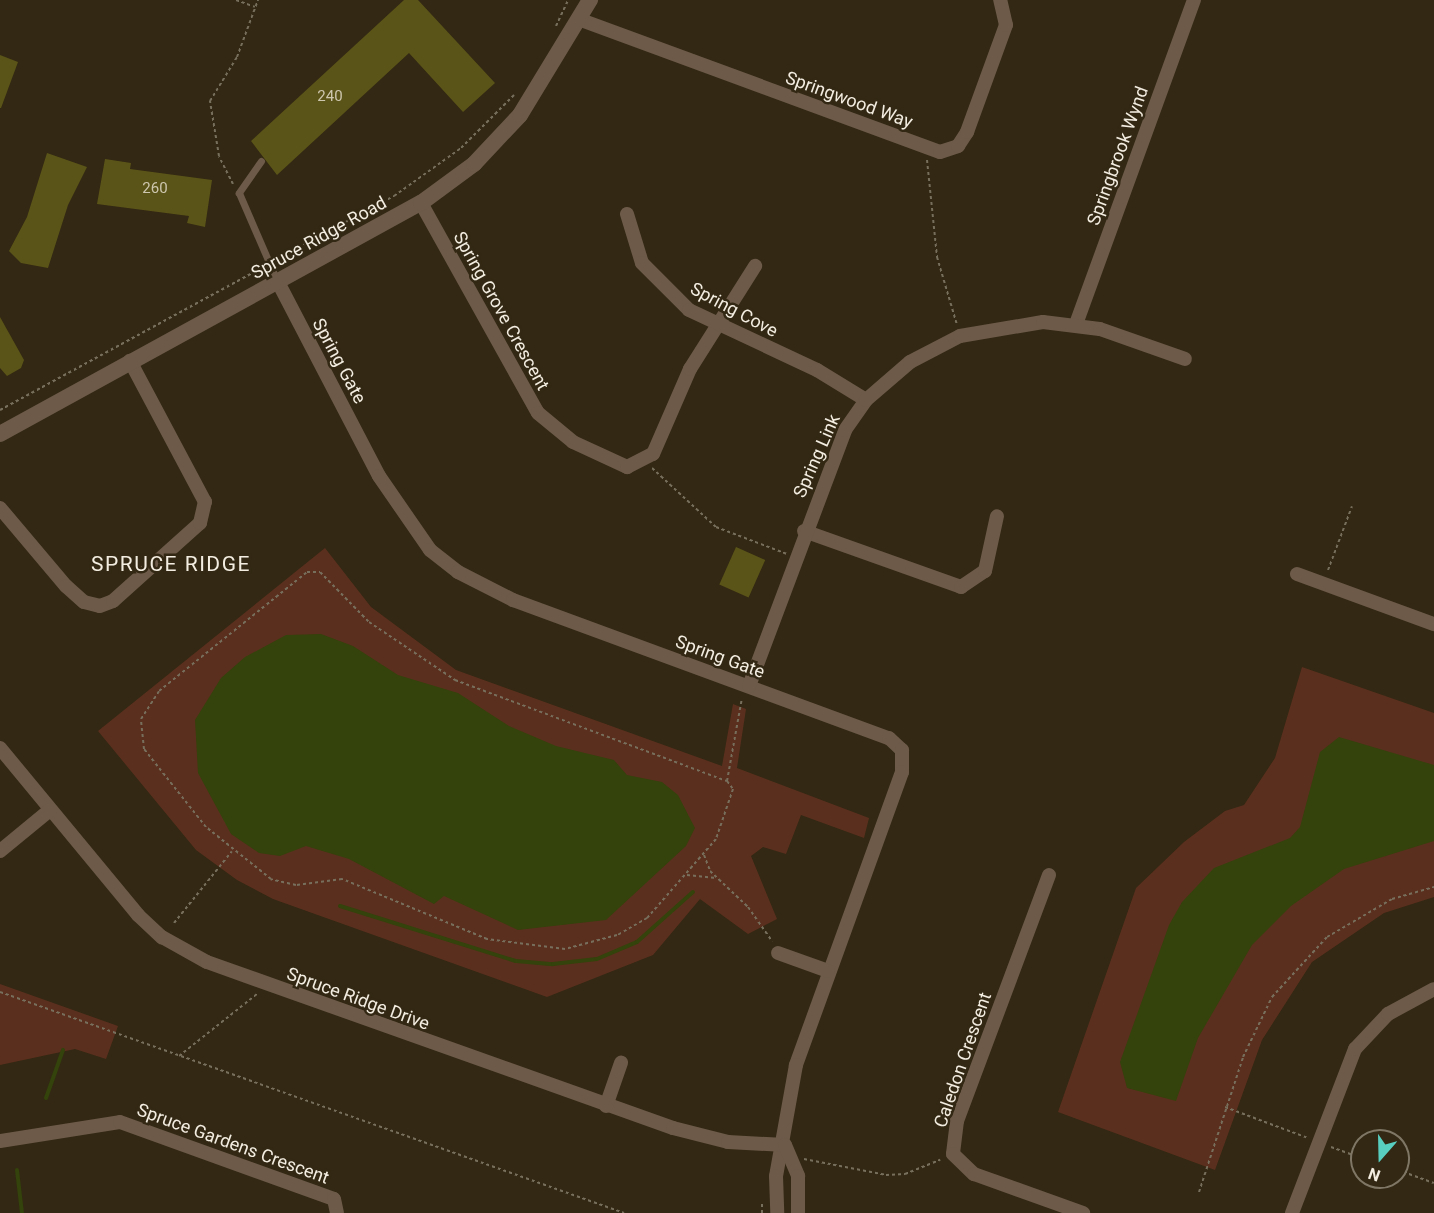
<!DOCTYPE html>
<style>
body{margin:0}
#map{position:relative;width:1434px;height:1213px;overflow:hidden;background:#322813;font-family:Roboto,sans-serif}
div>[style]{position:absolute}
.green>*{inset:0;background:#5b2f1e}
.water>*{inset:0;background:#34420b}
.stream>*{height:4px;margin:-2px;padding:0 2px;transform-origin:2px;border-radius:2px;background:#34420b}
.building>*{inset:0;background:#5b5418;transform-origin:0 0}
.path>*{height:2px;margin-top:-1px;transform-origin:0;background:repeating-linear-gradient(90deg,#776e5c 0 3px,transparent 0 6px)}
.service>*{height:7px;margin:-3.5px;padding:0 3.5px;transform-origin:3.5px;border-radius:3.5px;background:#6d5a49}
.minor>*{height:14px;margin:-7px;padding:0 7px;transform-origin:7px;border-radius:7px;background:#6d5a49}
.tertiary>*{height:16px;margin:-8px;padding:0 8px;transform-origin:8px;border-radius:8px;background:#6d5a49}
span{translate:-50% -50%;white-space:nowrap;text-align:center;line-height:1.15;-webkit-text-stroke:5px #322813;paint-order:stroke}
.number-label{font-size:15px;color:#cdc6ae}
.number-label span{-webkit-text-stroke-width:0}
.street-label{font-size:18px;color:#f3ece0}
.quarter-label{font-size:21px;color:#f3ece0;letter-spacing:1.5px}
.north{position:absolute;left:1350px;top:1129px;width:60px;height:60px;box-sizing:border-box;background:#322813;border:2px solid #7f7665;border-radius:50%;rotate:200deg;font-size:16px;font-weight:700;line-height:24px;text-align:center;color:#f3ece0}
.north::after{content:'';display:block;margin:auto;width:21px;height:27px;background:#58cec0;clip-path:polygon(50% 0,100% 100%,50% 72%,0 100%)}
</style>
<div id="map">
<div class="green">
<div style="clip-path:polygon(325px 548px,371px 607px,456px 670px,722px 766px,733px 704px,746px 709px,737px 768px,869px 818px,864px 838px,801px 815px,786px 854px,763px 847px,751px 856px,777px 919px,748px 934px,700px 899px,653px 955px,547px 997px,273px 899px,237px 880px,196px 850px,98px 731px)"></div>
<div style="clip-path:polygon(1302px 667px,1434px 713px,1434px 897px,1384px 913px,1312px 962px,1262px 1040px,1215px 1170px,1058px 1112px,1136px 888px,1184px 842px,1225px 811px,1244px 805px,1275px 758px)"></div>
<div style="clip-path:polygon(0 984px,118px 1026px,106px 1059px,75px 1049px,0 1065px)"></div>
</div>
<div class="water">
<div style="clip-path:polygon(321px 634px,353px 646px,398px 675px,458px 693px,509px 726px,556px 746px,614px 760px,627px 775px,662px 782px,678px 795px,695px 828px,686px 846px,606px 920px,518px 930px,444px 896px,434px 904px,349px 859px,306px 846px,280px 856px,259px 853px,231px 834px,198px 773px,195px 720px,221px 678px,245px 657px,286px 635px)"></div>
<div style="clip-path:polygon(1339px 737px,1434px 765px,1434px 841px,1344px 869px,1291px 906px,1252px 945px,1198px 1038px,1176px 1101px,1127px 1088px,1120px 1062px,1169px 925px,1182px 902px,1214px 868px,1290px 838px,1300px 827px,1320px 752px)"></div>
</div>
<div class="stream">
<div style="left:340px;top:906px;width:184px;rotate:17.4deg"></div>
<div style="left:516px;top:961px;width:37px;rotate:5deg"></div>
<div style="left:553px;top:964px;width:44px;rotate:-6.5deg"></div>
<div style="left:597px;top:959px;width:43px;rotate:-23deg"></div>
<div style="left:637px;top:942px;width:75px;rotate:-41.8deg"></div>
<div style="left:46px;top:1098px;width:51px;rotate:-70.5deg"></div>
<div style="left:17px;top:1170px;width:43px;rotate:83.4deg"></div>
</div>
<div class="building">
<div style="clip-path:polygon(404px 0,418px 0,495px 83px,463px 112px,409px 53px,277px 175px,251px 141px)"></div>
<div style="clip-path:polygon(0 55px,18px 62px,1px 108px,0 108px)"></div>
<div style="clip-path:polygon(47px 153px,87px 167px,68px 205px,48px 268px,21px 263px,9px 251px,27px 217px)"></div>
<div style="clip-path:polygon(105px 159px,131px 163px,130px 169px,212px 180px,205px 227px,187px 223px,189px 216px,97px 204px)"></div>
<div style="clip-path:polygon(0 317px,24px 360px,21px 368px,7px 376px,0 368px)"></div>
<div style="left:736px;top:547px;width:32px;height:41px;rotate:24deg"></div>
</div>
<div class="path">
<div style="left:236px;top:0;width:20px;rotate:20deg"></div>
<div style="left:556px;top:26px;width:29px;rotate:-65deg"></div>
<div style="left:927px;top:160px;width:98px;rotate:84.1deg"></div>
<div style="left:937px;top:257px;width:71px;rotate:73.6deg"></div>
<div style="left:233px;top:184px;width:31px;rotate:-117deg"></div>
<div style="left:219px;top:156px;width:56px;rotate:-99.3deg"></div>
<div style="left:210px;top:101px;width:52px;rotate:-58.5deg"></div>
<div style="left:237px;top:57px;width:61px;rotate:-69.8deg"></div>
<div style="left:277px;top:259px;width:133px;rotate:-28.3deg"></div>
<div style="left:394px;top:196px;width:82px;rotate:-35.6deg"></div>
<div style="left:461px;top:148px;width:75px;rotate:-45deg"></div>
<div style="left:0;top:410px;width:297px;rotate:-28.5deg"></div>
<div style="left:652px;top:468px;width:87px;rotate:42.7deg"></div>
<div style="left:716px;top:527px;width:76px;rotate:20.8deg"></div>
<div style="left:1328px;top:570px;width:68px;rotate:-69.4deg"></div>
<div style="left:307px;top:572px;width:13px"></div>
<div style="left:320px;top:572px;width:70px;rotate:45.6deg"></div>
<div style="left:369px;top:622px;width:104px;rotate:34deg"></div>
<div style="left:455px;top:680px;width:290px;rotate:20.4deg"></div>
<div style="left:727px;top:781px;width:10px;rotate:53deg"></div>
<div style="left:733px;top:789px;width:53px;rotate:108.8deg"></div>
<div style="left:716px;top:839px;width:105px;rotate:131.1deg"></div>
<div style="left:647px;top:918px;width:34px;rotate:150deg"></div>
<div style="left:617px;top:935px;width:54px;rotate:164.9deg"></div>
<div style="left:565px;top:949px;width:79px;rotate:-172.7deg"></div>
<div style="left:487px;top:939px;width:157px;rotate:-157.5deg"></div>
<div style="left:342px;top:879px;width:46px;rotate:172.6deg"></div>
<div style="left:296px;top:885px;width:26px;rotate:-167deg"></div>
<div style="left:271px;top:879px;width:83px;rotate:-141.3deg"></div>
<div style="left:206px;top:827px;width:100px;rotate:-128.5deg"></div>
<div style="left:144px;top:749px;width:30px;rotate:-96deg"></div>
<div style="left:141px;top:719px;width:33px;rotate:-57deg"></div>
<div style="left:159px;top:691px;width:190px;rotate:-38.8deg"></div>
<div style="left:727px;top:781px;width:84px;rotate:-79.8deg"></div>
<div style="left:704px;top:855px;width:17px;rotate:69deg"></div>
<div style="left:710px;top:871px;width:52px;rotate:43.5deg"></div>
<div style="left:748px;top:907px;width:42px;rotate:54.8deg"></div>
<div style="left:687px;top:875px;width:29px;rotate:6deg"></div>
<div style="left:174px;top:923px;width:92px;rotate:-51.1deg"></div>
<div style="left:0;top:992px;width:662px;rotate:19.5deg"></div>
<div style="left:179px;top:1056px;width:100px;rotate:-38.5deg"></div>
<div style="left:1225px;top:1107px;width:89px;rotate:20.5deg"></div>
<div style="left:1331px;top:1147px;width:33px;rotate:20deg"></div>
<div style="left:804px;top:1159px;width:84px;rotate:11deg"></div>
<div style="left:886px;top:1175px;width:19px;rotate:-3deg"></div>
<div style="left:905px;top:1174px;width:38px;rotate:-22deg"></div>
<div style="left:1398px;top:1170px;width:38px;rotate:20deg"></div>
<div style="left:1199px;top:1192px;width:142px;rotate:-71.9deg"></div>
<div style="left:1243px;top:1057px;width:67px;rotate:-64.2deg"></div>
<div style="left:1272px;top:997px;width:81px;rotate:-47.5deg"></div>
<div style="left:1327px;top:937px;width:75px;rotate:-30.3deg"></div>
<div style="left:1392px;top:899px;width:44px;rotate:-15.9deg"></div>
<div style="left:762px;top:1213px;width:9px;rotate:-90deg"></div>
</div>
<div class="service">
<div style="left:261px;top:161px;width:39px;rotate:125deg"></div>
<div style="left:239px;top:193px;width:96px;rotate:66.6deg"></div>
</div>
<div class="minor">
<div style="left:581px;top:20px;width:382px;rotate:20.2deg"></div>
<div style="left:940px;top:152px;width:19px;rotate:-18deg"></div>
<div style="left:958px;top:146px;width:17px;rotate:-57deg"></div>
<div style="left:967px;top:132px;width:114px;rotate:-70deg"></div>
<div style="left:1006px;top:25px;width:26px;rotate:-103deg"></div>
<div style="left:421px;top:203px;width:240px;rotate:60.9deg"></div>
<div style="left:538px;top:413px;width:45px;rotate:39.6deg"></div>
<div style="left:573px;top:442px;width:60px;rotate:24.8deg"></div>
<div style="left:627px;top:467px;width:29px;rotate:-27deg"></div>
<div style="left:653px;top:454px;width:93px;rotate:-66.5deg"></div>
<div style="left:690px;top:369px;width:122px;rotate:-57.7deg"></div>
<div style="left:627px;top:214px;width:51px;rotate:73deg"></div>
<div style="left:642px;top:263px;width:66px;rotate:45deg"></div>
<div style="left:689px;top:310px;width:141px;rotate:25.1deg"></div>
<div style="left:817px;top:370px;width:57px;rotate:31.5deg"></div>
<div style="left:279px;top:284px;width:216px;rotate:62.5deg"></div>
<div style="left:379px;top:476px;width:90px;rotate:55.4deg"></div>
<div style="left:430px;top:550px;width:36px;rotate:38deg"></div>
<div style="left:458px;top:572px;width:62px;rotate:27deg"></div>
<div style="left:513px;top:600px;width:401px;rotate:20.2deg"></div>
<div style="left:889px;top:738px;width:18px;rotate:43deg"></div>
<div style="left:902px;top:750px;width:22px;rotate:90deg"></div>
<div style="left:902px;top:772px;width:312px;rotate:109.9deg"></div>
<div style="left:796px;top:1065px;width:113px;rotate:100.2deg"></div>
<div style="left:776px;top:1176px;width:37px;rotate:88deg"></div>
<div style="left:1076px;top:324px;width:345px;rotate:-70deg"></div>
<div style="left:0;top:508px;width:102px;rotate:49.8deg"></div>
<div style="left:66px;top:586px;width:24px;rotate:42deg"></div>
<div style="left:84px;top:602px;width:16px;rotate:14deg"></div>
<div style="left:100px;top:606px;width:14px;rotate:-21deg"></div>
<div style="left:113px;top:601px;width:117px;rotate:-41.9deg"></div>
<div style="left:200px;top:523px;width:22px;rotate:-77deg"></div>
<div style="left:205px;top:502px;width:160px;rotate:-118deg"></div>
<div style="left:804px;top:531px;width:167px;rotate:19.6deg"></div>
<div style="left:961px;top:587px;width:29px;rotate:-34deg"></div>
<div style="left:985px;top:571px;width:56px;rotate:-77.7deg"></div>
<div style="left:1297px;top:574px;width:146px;rotate:20.1deg"></div>
<div style="left:749px;top:686px;width:273px;rotate:-69.4deg"></div>
<div style="left:845px;top:430px;width:37px;rotate:-55deg"></div>
<div style="left:866px;top:400px;width:58px;rotate:-40.8deg"></div>
<div style="left:910px;top:362px;width:56px;rotate:-27.5deg"></div>
<div style="left:960px;top:336px;width:84px;rotate:-9.6deg"></div>
<div style="left:1043px;top:322px;width:57px;rotate:7deg"></div>
<div style="left:1100px;top:329px;width:90px;rotate:19.4deg"></div>
<div style="left:0;top:748px;width:217px;rotate:50.4deg"></div>
<div style="left:138px;top:915px;width:33px;rotate:43deg"></div>
<div style="left:162px;top:937px;width:51px;rotate:29.1deg"></div>
<div style="left:207px;top:962px;width:495px;rotate:19.6deg"></div>
<div style="left:673px;top:1128px;width:57px;rotate:14.3deg"></div>
<div style="left:728px;top:1142px;width:57px;rotate:3deg"></div>
<div style="left:0;top:851px;width:65px;rotate:-39.4deg"></div>
<div style="left:1049px;top:875px;width:263px;rotate:110.5deg"></div>
<div style="left:957px;top:1121px;width:33px;rotate:97deg"></div>
<div style="left:953px;top:1154px;width:29px;rotate:44deg"></div>
<div style="left:974px;top:1174px;width:116px;rotate:19.7deg"></div>
<div style="left:778px;top:953px;width:53px;rotate:19.8deg"></div>
<div style="left:606px;top:1106px;width:46px;rotate:-70.8deg"></div>
<div style="left:0;top:1141px;width:121px;rotate:-9deg"></div>
<div style="left:120px;top:1122px;width:227px;rotate:19.8deg"></div>
<div style="left:334px;top:1199px;width:14px;rotate:78deg"></div>
<div style="left:785px;top:1145px;width:34px;rotate:67deg"></div>
<div style="left:798px;top:1176px;width:37px;rotate:90deg"></div>
<div style="left:1292px;top:1213px;width:176px;rotate:-69deg"></div>
<div style="left:1355px;top:1049px;width:48px;rotate:-46.7deg"></div>
<div style="left:1388px;top:1014px;width:52px;rotate:-28.5deg"></div>
</div>
<div class="tertiary">
<div style="left:0;top:434px;width:480px;rotate:-28.8deg"></div>
<div style="left:421px;top:203px;width:66px;rotate:-36.3deg"></div>
<div style="left:474px;top:164px;width:67px;rotate:-46.8deg"></div>
<div style="left:520px;top:115px;width:135px;rotate:-58.7deg"></div>
</div>
<div class="number-label">
<span style="left:330px;top:97px">240</span>
<span style="left:155px;top:189px">260</span>
</div>
<div class="street-label">
<span style="left:849px;top:100px;rotate:20deg">Springwood Way</span>
<span style="left:1118px;top:156px;rotate:-70deg">Springbrook Wynd</span>
<span style="left:319px;top:238px;rotate:-29deg">Spruce Ridge Road</span>
<span style="left:734px;top:310px;rotate:28deg">Spring Cove</span>
<span style="left:501px;top:311px;rotate:61deg">Spring Grove Crescent</span>
<span style="left:339px;top:361px;rotate:62deg">Spring Gate</span>
<span style="left:817px;top:456px;rotate:-66deg">Spring Link</span>
<span style="left:720px;top:657px;rotate:20deg">Spring Gate</span>
<span style="left:358px;top:999px;rotate:20deg">Spruce Ridge Drive</span>
<span style="left:963px;top:1060px;rotate:-71deg">Caledon Crescent</span>
<span style="left:233px;top:1144px;rotate:20deg">Spruce Gardens Crescent</span>
</div>
<div class="quarter-label">
<span style="left:171px;top:564px">SPRUCE RIDGE</span>
</div>
<div class="north">N</div>
</div>
